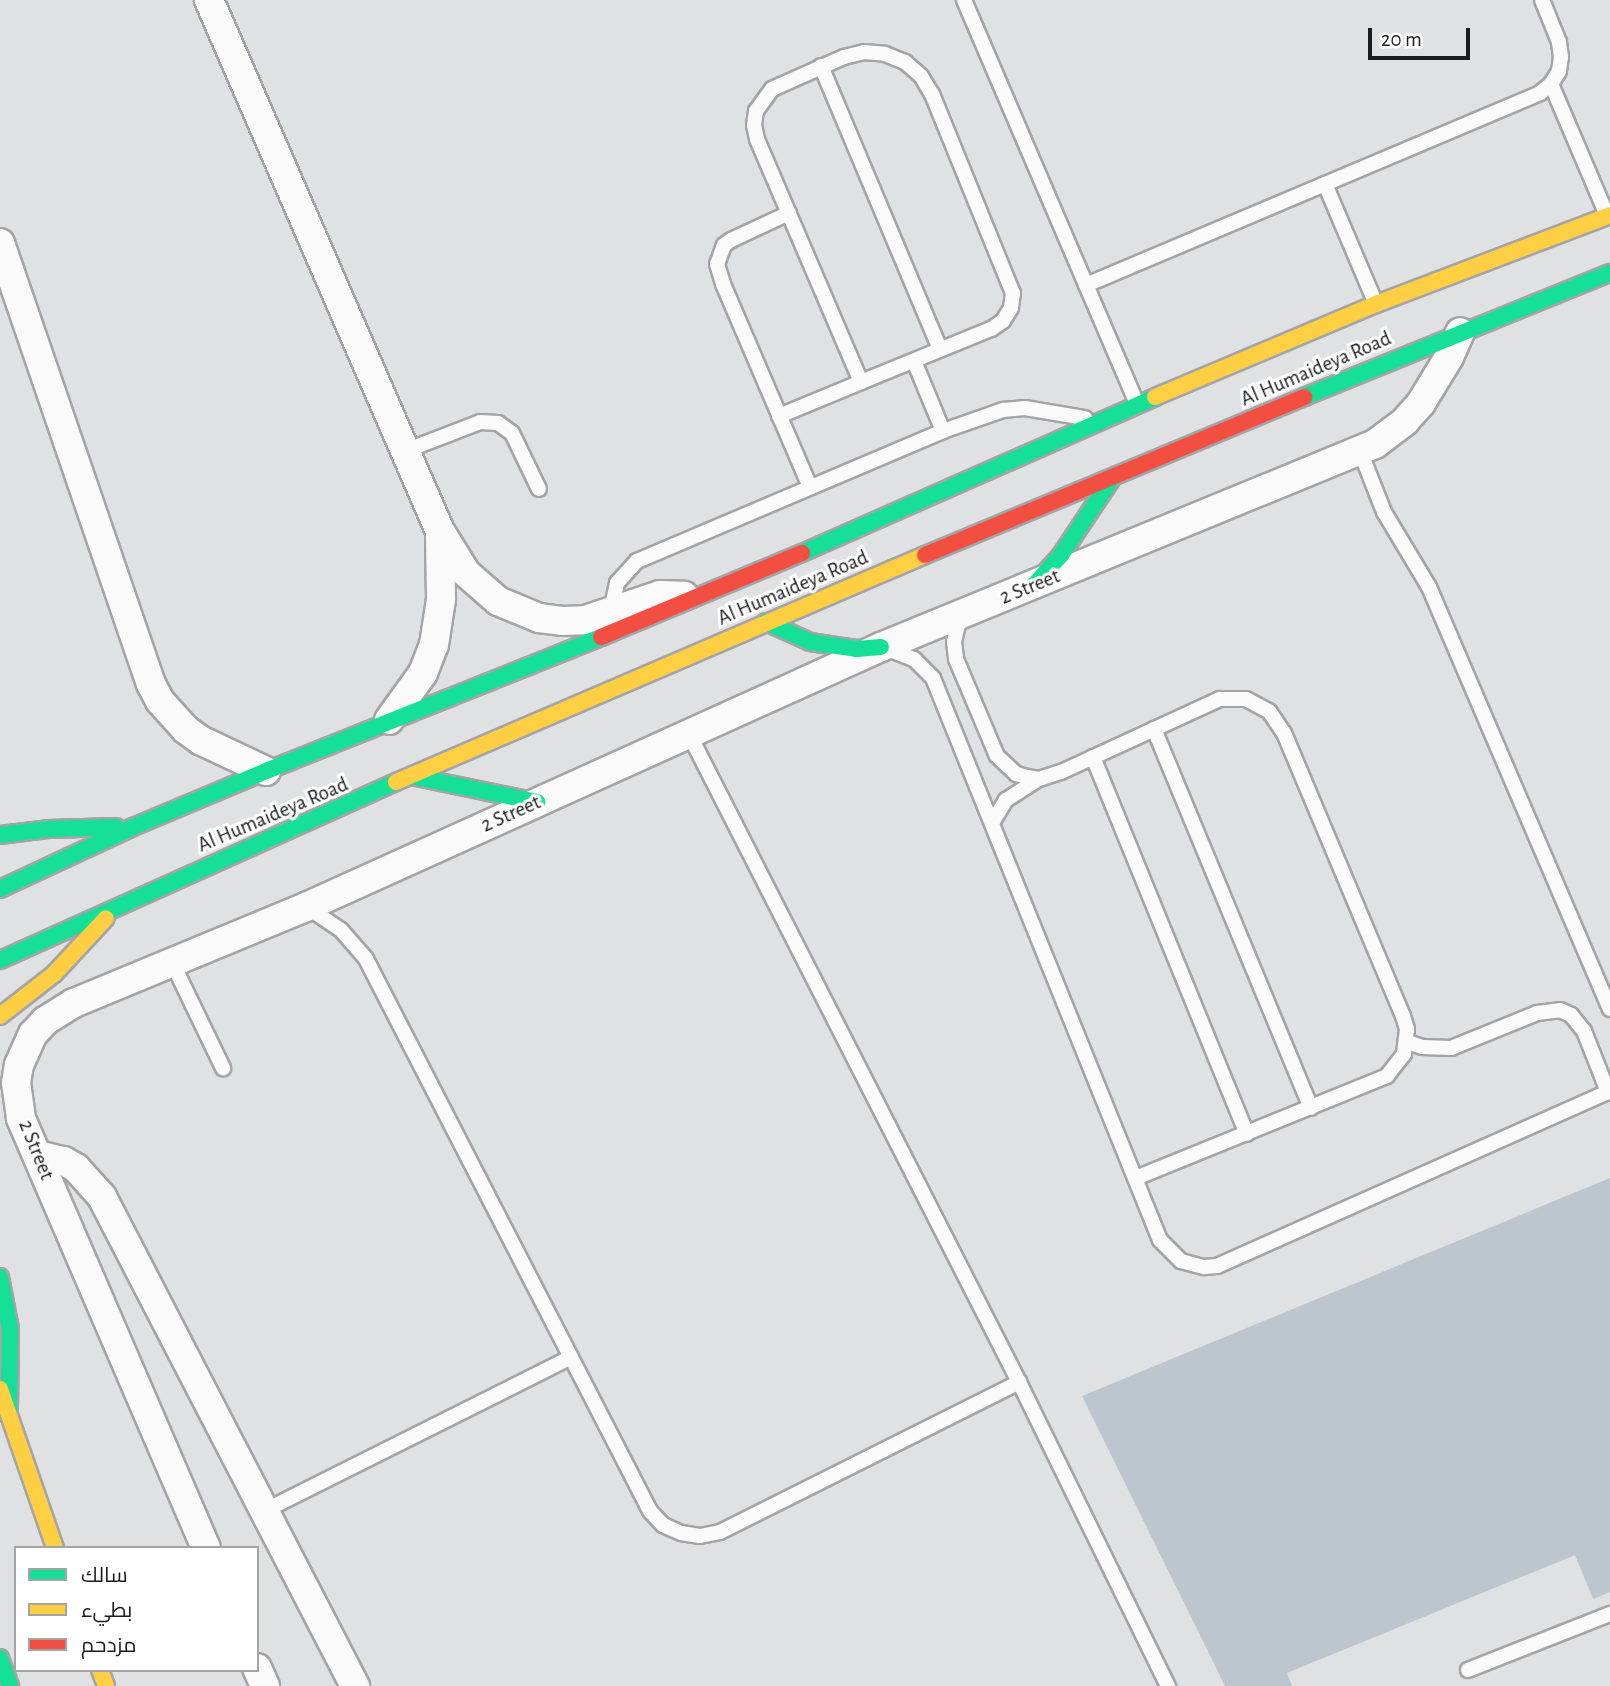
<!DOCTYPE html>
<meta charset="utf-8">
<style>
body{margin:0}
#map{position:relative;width:1610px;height:1686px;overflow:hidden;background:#dfe1e3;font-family:"Alegreya Sans",Cairo,sans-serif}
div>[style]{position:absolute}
.building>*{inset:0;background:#bdc6ce}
.roads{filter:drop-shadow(2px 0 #a4a4a6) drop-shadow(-2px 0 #a4a4a6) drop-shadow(0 2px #a4a4a6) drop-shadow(0 -2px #a4a4a6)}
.lane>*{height:14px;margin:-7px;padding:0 7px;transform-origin:7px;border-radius:7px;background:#fafafb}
.street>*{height:28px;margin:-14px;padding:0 14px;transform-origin:14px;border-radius:14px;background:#fafafb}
.fast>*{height:16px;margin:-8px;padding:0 8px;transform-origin:8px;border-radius:8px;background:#16e098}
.slow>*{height:16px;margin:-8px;padding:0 8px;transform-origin:8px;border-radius:8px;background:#ffcf43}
.jam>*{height:16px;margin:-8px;padding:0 8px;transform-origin:8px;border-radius:8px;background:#f24e42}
span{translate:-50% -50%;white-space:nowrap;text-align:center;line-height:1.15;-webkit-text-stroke:6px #fff;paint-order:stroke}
.street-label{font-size:21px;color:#1b1c1e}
.legend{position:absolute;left:14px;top:1546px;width:245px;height:126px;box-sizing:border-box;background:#fff;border:2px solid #a4a4a5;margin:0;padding:9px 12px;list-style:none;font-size:21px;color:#1b1c1e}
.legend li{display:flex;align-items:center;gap:14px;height:35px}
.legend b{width:35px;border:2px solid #a4a4a5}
.scale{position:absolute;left:1368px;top:28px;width:102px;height:32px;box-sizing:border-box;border:4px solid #1b1c1e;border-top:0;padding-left:9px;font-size:21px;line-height:24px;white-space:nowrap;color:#1b1c1e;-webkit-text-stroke:5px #fff;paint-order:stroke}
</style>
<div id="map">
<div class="building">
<div style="clip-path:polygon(1610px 1178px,1610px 1592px,1593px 1599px,1575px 1555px,1287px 1673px,1292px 1686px,1225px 1686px,1082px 1396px)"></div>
</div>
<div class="roads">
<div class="lane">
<div style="left:964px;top:0;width:439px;rotate:66.8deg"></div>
<div style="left:864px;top:52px;width:21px;rotate:5deg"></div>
<div style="left:885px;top:54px;width:22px;rotate:22deg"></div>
<div style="left:905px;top:62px;width:21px;rotate:41deg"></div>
<div style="left:921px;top:76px;width:21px;rotate:59deg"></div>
<div style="left:932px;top:94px;width:215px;rotate:67.9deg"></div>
<div style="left:1013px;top:293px;width:15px;rotate:98deg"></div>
<div style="left:1011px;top:308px;width:15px;rotate:122deg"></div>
<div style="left:1003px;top:321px;width:14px;rotate:146deg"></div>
<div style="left:991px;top:329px;width:140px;rotate:157.8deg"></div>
<div style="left:861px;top:382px;width:264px;rotate:-113.2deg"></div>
<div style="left:757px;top:139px;width:14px;rotate:-102deg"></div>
<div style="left:754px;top:125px;width:14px;rotate:-82deg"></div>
<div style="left:756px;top:111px;width:27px;rotate:-54deg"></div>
<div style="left:772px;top:89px;width:79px;rotate:-24deg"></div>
<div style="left:844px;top:57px;width:21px;rotate:-14deg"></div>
<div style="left:821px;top:66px;width:307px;rotate:67.2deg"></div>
<div style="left:1551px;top:84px;width:142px;rotate:66.9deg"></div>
<div style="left:1325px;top:184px;width:128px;rotate:67deg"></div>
<div style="left:789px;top:213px;width:64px;rotate:155deg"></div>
<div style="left:731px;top:240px;width:9px;rotate:144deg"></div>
<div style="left:724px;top:245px;width:20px;rotate:110deg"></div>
<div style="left:717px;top:264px;width:21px;rotate:73deg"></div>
<div style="left:723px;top:284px;width:221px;rotate:66.8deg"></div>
<div style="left:1086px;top:285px;width:493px;rotate:-22.9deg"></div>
<div style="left:1540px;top:93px;width:14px;rotate:-39deg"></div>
<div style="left:1551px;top:84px;width:15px;rotate:-58deg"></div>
<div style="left:1559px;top:71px;width:14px;rotate:-82deg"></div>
<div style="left:1561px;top:57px;width:15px;rotate:-98deg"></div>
<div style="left:1559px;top:42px;width:45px;rotate:-112deg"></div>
<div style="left:914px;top:361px;width:76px;rotate:67.5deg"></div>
<div style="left:779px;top:416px;width:89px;rotate:-22.5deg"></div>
<div style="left:405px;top:451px;width:80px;rotate:-21.1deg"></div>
<div style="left:480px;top:422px;width:18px;rotate:3deg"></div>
<div style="left:498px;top:423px;width:17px;rotate:36deg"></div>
<div style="left:512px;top:433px;width:62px;rotate:64.3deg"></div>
<div style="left:1360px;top:451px;width:66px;rotate:68.5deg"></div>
<div style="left:1384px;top:512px;width:87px;rotate:59deg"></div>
<div style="left:1429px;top:587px;width:459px;rotate:66.8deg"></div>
<div style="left:611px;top:611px;width:29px;rotate:-78deg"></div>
<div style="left:617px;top:583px;width:30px;rotate:-48deg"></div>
<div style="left:637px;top:561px;width:332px;rotate:-23deg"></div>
<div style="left:943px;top:431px;width:64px;rotate:-19.3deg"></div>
<div style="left:1003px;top:410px;width:22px;rotate:-5deg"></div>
<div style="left:1025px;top:408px;width:61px;rotate:9.5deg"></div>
<div style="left:960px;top:616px;width:27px;rotate:103deg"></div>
<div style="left:954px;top:642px;width:17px;rotate:83deg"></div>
<div style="left:956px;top:659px;width:105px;rotate:67.1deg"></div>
<div style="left:997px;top:756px;width:26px;rotate:43deg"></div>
<div style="left:1016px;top:774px;width:11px;rotate:15deg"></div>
<div style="left:1027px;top:777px;width:12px;rotate:9deg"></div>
<div style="left:1039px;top:779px;width:23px;rotate:-18deg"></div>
<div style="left:1061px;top:772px;width:175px;rotate:-24.7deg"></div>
<div style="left:1220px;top:699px;width:26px"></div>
<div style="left:1246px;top:699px;width:26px;rotate:28deg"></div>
<div style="left:1269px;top:711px;width:27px;rotate:56deg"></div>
<div style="left:1284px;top:733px;width:307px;rotate:67.2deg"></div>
<div style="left:1403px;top:1016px;width:14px;rotate:73deg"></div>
<div style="left:1407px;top:1029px;width:25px;rotate:97deg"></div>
<div style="left:1404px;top:1054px;width:28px;rotate:128deg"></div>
<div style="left:1387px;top:1076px;width:271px;rotate:157.9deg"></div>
<div style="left:885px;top:648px;width:31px;rotate:21deg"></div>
<div style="left:914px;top:659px;width:27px;rotate:45deg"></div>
<div style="left:933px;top:678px;width:606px;rotate:68.01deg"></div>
<div style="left:1160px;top:1240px;width:30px;rotate:45deg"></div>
<div style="left:1181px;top:1261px;width:24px;rotate:15deg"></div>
<div style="left:1204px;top:1267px;width:13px;rotate:-4deg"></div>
<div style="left:1217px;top:1266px;width:430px;rotate:-24deg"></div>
<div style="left:1154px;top:729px;width:410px;rotate:67.5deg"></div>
<div style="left:689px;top:734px;width:727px;rotate:63.01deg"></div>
<div style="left:1019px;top:1382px;width:339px;rotate:63.9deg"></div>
<div style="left:1093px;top:757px;width:407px;rotate:67.8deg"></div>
<div style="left:992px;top:823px;width:27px;rotate:-59deg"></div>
<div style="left:1006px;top:800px;width:38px;rotate:-33deg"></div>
<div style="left:307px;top:907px;width:41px;rotate:34.1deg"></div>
<div style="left:341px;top:930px;width:38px;rotate:49deg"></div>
<div style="left:366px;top:959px;width:621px;rotate:62.77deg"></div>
<div style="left:650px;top:1511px;width:19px;rotate:47deg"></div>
<div style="left:663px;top:1525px;width:20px;rotate:24deg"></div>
<div style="left:681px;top:1533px;width:19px;rotate:9deg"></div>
<div style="left:700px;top:1536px;width:20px;rotate:-11deg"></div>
<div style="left:720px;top:1532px;width:335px;rotate:-26.6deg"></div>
<div style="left:172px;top:962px;width:118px;rotate:64.3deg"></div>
<div style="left:1407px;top:1042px;width:16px;rotate:18deg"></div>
<div style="left:1422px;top:1047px;width:29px;rotate:2deg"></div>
<div style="left:1451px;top:1048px;width:93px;rotate:-22.1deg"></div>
<div style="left:1537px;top:1013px;width:23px;rotate:-7deg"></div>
<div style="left:1560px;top:1010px;width:12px;rotate:24deg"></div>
<div style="left:1571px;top:1015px;width:21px;rotate:51deg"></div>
<div style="left:1584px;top:1031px;width:66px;rotate:68.5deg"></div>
<div style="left:266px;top:1510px;width:341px;rotate:-26.6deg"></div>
<div style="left:1468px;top:1670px;width:153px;rotate:-21.5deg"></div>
</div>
<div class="street">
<div style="left:209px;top:0;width:579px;rotate:66.49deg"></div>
<div style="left:440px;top:531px;width:49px;rotate:58.2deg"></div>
<div style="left:466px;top:573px;width:43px;rotate:41.2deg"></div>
<div style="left:498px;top:601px;width:44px;rotate:22.5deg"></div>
<div style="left:539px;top:618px;width:23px;rotate:7deg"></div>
<div style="left:562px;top:621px;width:23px;rotate:-2deg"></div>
<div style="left:585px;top:620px;width:79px;rotate:-18.4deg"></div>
<div style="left:660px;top:595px;width:24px;rotate:2deg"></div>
<div style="left:0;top:243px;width:466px;rotate:71.1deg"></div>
<div style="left:151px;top:684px;width:19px;rotate:62deg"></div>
<div style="left:160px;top:701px;width:38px;rotate:48deg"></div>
<div style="left:185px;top:729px;width:19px;rotate:36deg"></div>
<div style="left:200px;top:740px;width:73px;rotate:25.2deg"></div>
<div style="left:389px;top:720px;width:58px;rotate:-54.1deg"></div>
<div style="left:423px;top:673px;width:30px;rotate:-69deg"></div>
<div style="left:434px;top:645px;width:47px;rotate:-81.3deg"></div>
<div style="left:441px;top:599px;width:65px;rotate:-90.9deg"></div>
<div style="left:37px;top:1155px;width:28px;rotate:13deg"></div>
<div style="left:64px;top:1161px;width:14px;rotate:30deg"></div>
<div style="left:76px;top:1168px;width:39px;rotate:48deg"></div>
<div style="left:102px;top:1197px;width:551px;rotate:62.64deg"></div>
<div style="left:206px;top:1548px;width:468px;rotate:-113.3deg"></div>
<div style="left:21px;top:1118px;width:35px;rotate:-98deg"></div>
<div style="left:16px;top:1083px;width:18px;rotate:-81deg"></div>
<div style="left:19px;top:1065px;width:34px;rotate:-66deg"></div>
<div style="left:33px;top:1034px;width:18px;rotate:-47deg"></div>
<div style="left:45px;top:1021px;width:34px;rotate:-32deg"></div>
<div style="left:74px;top:1003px;width:251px;rotate:-22.5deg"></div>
<div style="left:306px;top:907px;width:631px;rotate:-24.33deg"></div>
<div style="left:881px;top:647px;width:534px;rotate:-22.34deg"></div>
<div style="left:1375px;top:444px;width:38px;rotate:-37deg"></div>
<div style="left:1405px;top:421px;width:24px;rotate:-48deg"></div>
<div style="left:1421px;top:403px;width:54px;rotate:-58.7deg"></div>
<div style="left:1449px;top:357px;width:27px;rotate:-66deg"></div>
<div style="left:257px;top:1668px;width:20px;rotate:66deg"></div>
</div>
<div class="fast">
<div style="left:1304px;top:397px;width:330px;rotate:-22.1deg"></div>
<div style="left:802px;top:553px;width:386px;rotate:-23.8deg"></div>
<div style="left:1033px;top:586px;width:42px;rotate:-47.9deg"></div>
<div style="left:1061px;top:555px;width:94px;rotate:-56.3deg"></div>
<div style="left:766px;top:622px;width:48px;rotate:24.4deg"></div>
<div style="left:810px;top:642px;width:48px;rotate:8.5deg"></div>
<div style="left:857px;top:649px;width:24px;rotate:-5deg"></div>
<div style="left:416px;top:777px;width:124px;rotate:11.7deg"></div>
<div style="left:0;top:835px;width:48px;rotate:-7.1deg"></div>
<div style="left:48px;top:829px;width:68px;rotate:-1.7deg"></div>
<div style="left:0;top:889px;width:147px;rotate:-25deg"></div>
<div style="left:133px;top:827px;width:144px;rotate:-22.8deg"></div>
<div style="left:266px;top:771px;width:361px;rotate:-21.8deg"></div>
<div style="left:0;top:960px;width:434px;rotate:-24.2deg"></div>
<div style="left:0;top:1277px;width:53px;rotate:79.1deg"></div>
<div style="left:10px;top:1329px;width:87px;rotate:90.7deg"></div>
<div style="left:0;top:1658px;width:30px;rotate:70deg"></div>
</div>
<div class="slow">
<div style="left:1155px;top:397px;width:240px;rotate:-22.8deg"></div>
<div style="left:1376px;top:304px;width:250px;rotate:-20.8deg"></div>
<div style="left:396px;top:782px;width:576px;rotate:-23.22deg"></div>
<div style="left:0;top:1016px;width:68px;rotate:-37.9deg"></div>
<div style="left:54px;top:974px;width:76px;rotate:-47.1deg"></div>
<div style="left:0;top:1389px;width:168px;rotate:70.9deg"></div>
<div style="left:100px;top:1670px;width:17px;rotate:69deg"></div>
</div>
<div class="jam">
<div style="left:925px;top:555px;width:411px;rotate:-22.6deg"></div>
<div style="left:601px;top:637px;width:218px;rotate:-22.7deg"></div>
</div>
</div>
<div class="street-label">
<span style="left:1316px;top:369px;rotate:-23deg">Al Humaideya Road</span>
<span style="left:1030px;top:587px;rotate:-22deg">2 Street</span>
<span style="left:793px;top:588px;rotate:-23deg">Al Humaideya Road</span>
<span style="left:511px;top:814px;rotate:-24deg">2 Street</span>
<span style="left:273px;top:815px;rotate:-23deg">Al Humaideya Road</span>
<span style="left:36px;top:1150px;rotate:68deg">2 Street</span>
</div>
<ul class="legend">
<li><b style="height:9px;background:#16e098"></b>سالك</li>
<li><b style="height:9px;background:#ffcf43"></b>بطيء</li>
<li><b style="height:9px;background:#f24e42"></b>مزدحم</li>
</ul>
<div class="scale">20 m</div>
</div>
